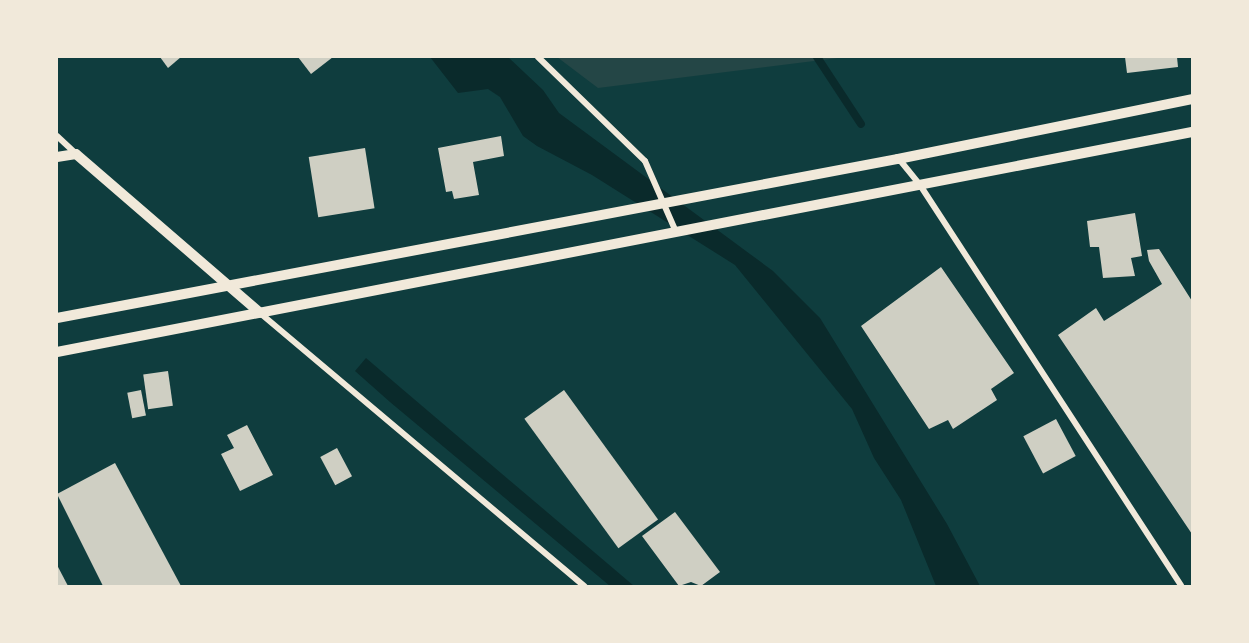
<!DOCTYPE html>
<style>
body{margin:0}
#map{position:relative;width:1249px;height:643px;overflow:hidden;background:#0f3d3e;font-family:Manrope,sans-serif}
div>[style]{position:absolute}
.green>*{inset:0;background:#244646}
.water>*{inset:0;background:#0a2a2b}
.stream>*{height:8px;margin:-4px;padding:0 4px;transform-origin:4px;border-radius:4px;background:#0a2a2b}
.building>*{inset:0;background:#cfcfc3;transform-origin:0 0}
.minor>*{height:6px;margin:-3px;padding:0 3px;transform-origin:3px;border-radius:3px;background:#f1e9da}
.tertiary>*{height:10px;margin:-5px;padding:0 5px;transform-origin:5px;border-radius:5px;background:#f1e9da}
span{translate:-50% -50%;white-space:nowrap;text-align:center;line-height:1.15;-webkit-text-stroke:4.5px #f1e9da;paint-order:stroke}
.frame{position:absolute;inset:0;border:58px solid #f1e9da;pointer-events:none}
</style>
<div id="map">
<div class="green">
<div style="clip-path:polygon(557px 57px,846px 57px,598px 88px)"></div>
</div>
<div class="water">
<div style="clip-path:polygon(430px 57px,508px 57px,543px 90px,559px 113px,773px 271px,820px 318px,947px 524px,980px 586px,936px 586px,901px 500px,874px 458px,852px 409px,735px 265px,592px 175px,537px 146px,523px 136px,500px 97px,488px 89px,458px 93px)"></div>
<div style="clip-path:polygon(366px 358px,401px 388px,634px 586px,610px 586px,390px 402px,355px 371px)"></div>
</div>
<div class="stream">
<div style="left:817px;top:57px;width:80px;rotate:56.7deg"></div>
</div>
<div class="building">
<div style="clip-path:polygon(160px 57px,181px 57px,168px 68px)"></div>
<div style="clip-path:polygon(298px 57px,333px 57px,311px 74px)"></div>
<div style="clip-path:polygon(1125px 57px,1177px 57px,1178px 67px,1127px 73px)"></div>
<div style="clip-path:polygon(501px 136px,504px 156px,473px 162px,479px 195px,454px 199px,452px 191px,446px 192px,438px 148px)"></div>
<div style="left:365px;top:148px;width:61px;height:57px;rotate:81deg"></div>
<div style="clip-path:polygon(1135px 213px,1142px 256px,1131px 258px,1135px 276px,1103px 278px,1099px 247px,1090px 247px,1087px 221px)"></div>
<div style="clip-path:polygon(1159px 249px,1192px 301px,1192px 534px,1058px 335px,1096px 308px,1104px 321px,1162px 284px,1149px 261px,1147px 250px)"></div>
<div style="clip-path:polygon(941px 267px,1014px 373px,991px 389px,997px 400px,953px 429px,948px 420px,929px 429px,861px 326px)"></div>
<div style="left:168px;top:371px;width:35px;height:25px;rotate:82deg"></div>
<div style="left:141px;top:390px;width:26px;height:14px;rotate:79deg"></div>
<div style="left:564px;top:390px;width:160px;height:49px;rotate:54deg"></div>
<div style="left:1056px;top:419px;width:42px;height:37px;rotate:62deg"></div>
<div style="clip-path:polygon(247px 425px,273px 475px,240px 491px,221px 454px,234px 448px,227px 435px)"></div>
<div style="left:337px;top:448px;width:32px;height:19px;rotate:62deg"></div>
<div style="clip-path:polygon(115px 463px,181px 586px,103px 586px,57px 494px)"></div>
<div style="clip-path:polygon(675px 512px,720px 572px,701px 586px,691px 582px,679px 586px,642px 536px)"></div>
<div style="clip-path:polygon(57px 565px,68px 586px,57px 586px)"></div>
</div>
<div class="minor">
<div style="left:538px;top:57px;width:149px;rotate:44.2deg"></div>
<div style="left:645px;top:161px;width:77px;rotate:66.4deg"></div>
<div style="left:57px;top:136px;width:26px;rotate:43deg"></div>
<div style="left:899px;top:159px;width:33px;rotate:51deg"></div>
<div style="left:920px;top:185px;width:478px;rotate:56.9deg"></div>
<div style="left:260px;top:313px;width:424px;rotate:40.1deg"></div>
</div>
<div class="tertiary">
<div style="left:57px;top:157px;width:19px;rotate:-9deg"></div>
<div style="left:76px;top:154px;width:243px;rotate:40.8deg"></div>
<div style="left:57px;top:318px;width:856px;rotate:-10.71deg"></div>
<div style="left:898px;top:159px;width:300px;rotate:-11.5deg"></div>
<div style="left:57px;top:352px;width:1156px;rotate:-10.97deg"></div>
</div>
<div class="frame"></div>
</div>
